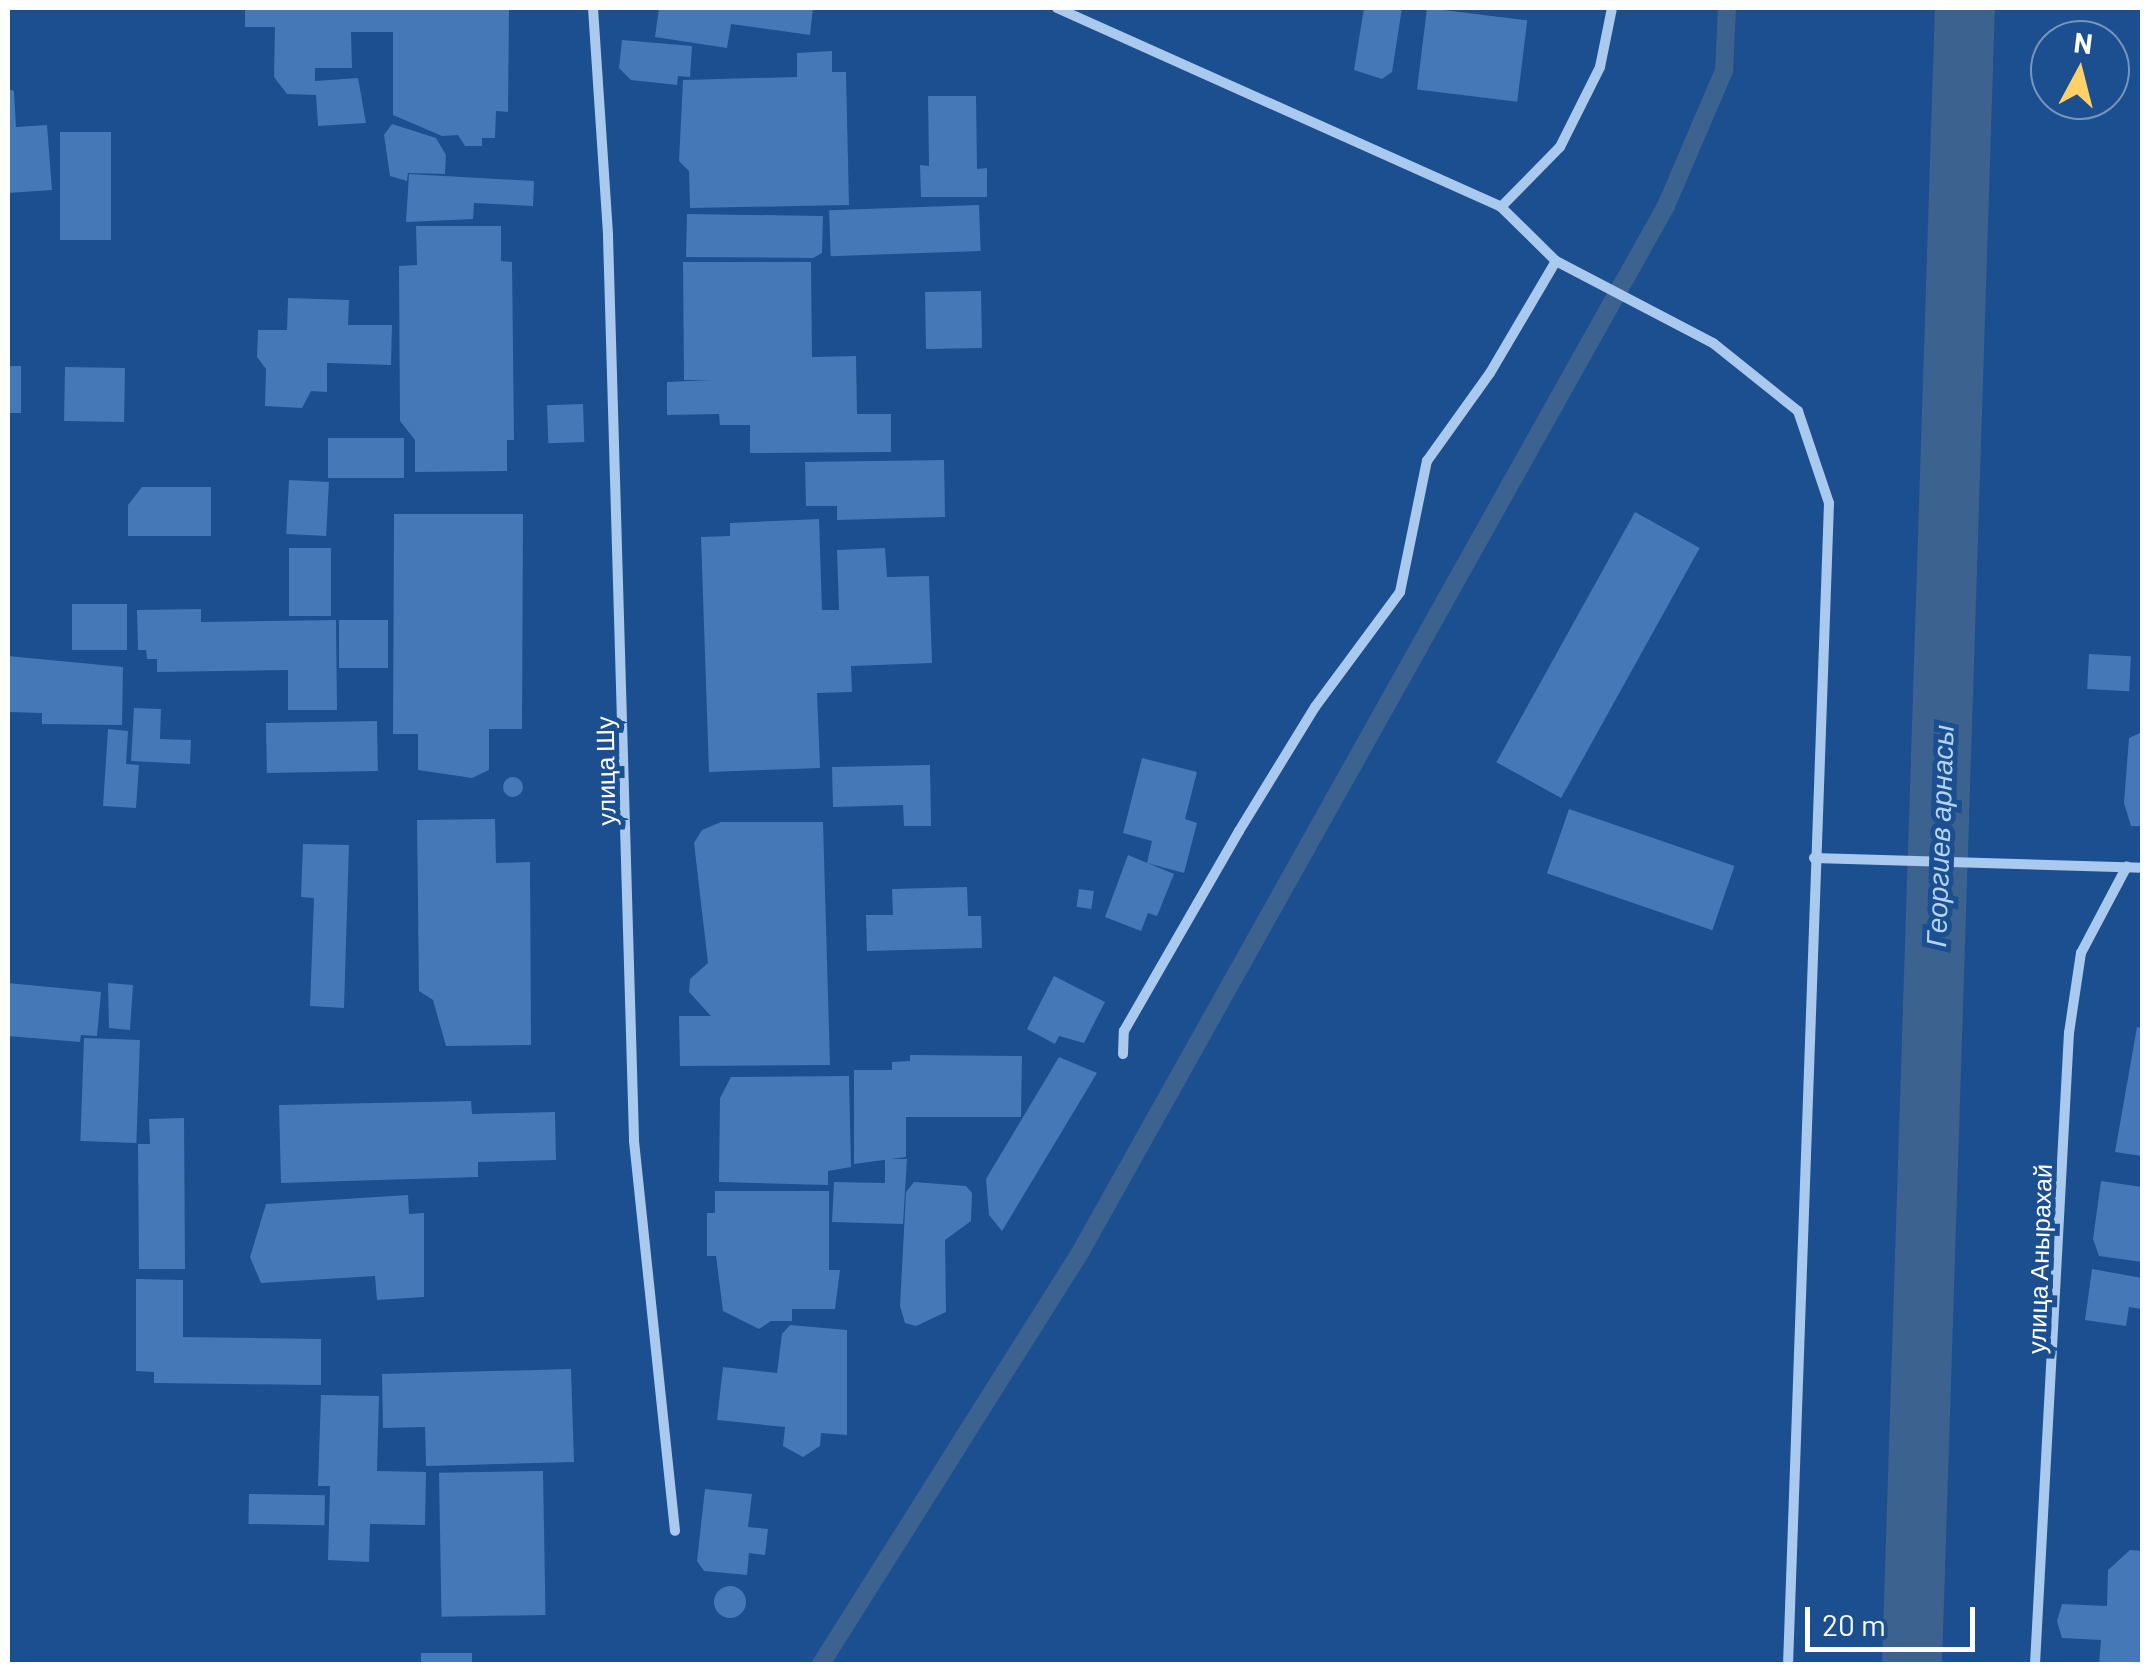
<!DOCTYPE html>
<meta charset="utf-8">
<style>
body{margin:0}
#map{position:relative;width:2150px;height:1672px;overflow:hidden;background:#1b4f8f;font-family:Barlow,sans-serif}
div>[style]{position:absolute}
.stream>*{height:18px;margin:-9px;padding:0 9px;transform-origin:9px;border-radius:9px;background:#3c6290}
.canal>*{height:60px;margin:-30px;padding:0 30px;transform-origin:30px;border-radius:30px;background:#3c6290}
.building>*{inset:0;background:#4478b7;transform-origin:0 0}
.round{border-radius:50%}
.street>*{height:10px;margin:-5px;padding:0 5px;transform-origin:5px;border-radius:5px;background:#a9c9ee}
span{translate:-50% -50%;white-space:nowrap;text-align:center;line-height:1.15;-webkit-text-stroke:10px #1b4f8f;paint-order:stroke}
.street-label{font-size:25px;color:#fff}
.water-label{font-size:28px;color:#b5d3f5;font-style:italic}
.frame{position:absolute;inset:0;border:10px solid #fff;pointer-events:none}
.north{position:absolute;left:2030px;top:20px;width:100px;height:100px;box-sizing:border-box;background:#1b4f8f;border:2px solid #7695bc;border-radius:50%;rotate:7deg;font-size:28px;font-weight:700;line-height:40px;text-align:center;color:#fff}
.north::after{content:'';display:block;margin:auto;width:35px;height:45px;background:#ffd166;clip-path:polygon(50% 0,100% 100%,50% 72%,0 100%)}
.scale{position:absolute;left:1805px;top:1607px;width:170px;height:45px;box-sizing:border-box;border:5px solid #fff;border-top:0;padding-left:12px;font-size:30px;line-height:35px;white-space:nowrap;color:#fff;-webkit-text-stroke:8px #1b4f8f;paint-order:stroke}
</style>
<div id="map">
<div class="stream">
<div style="left:821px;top:1664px;width:488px;rotate:-57.8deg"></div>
<div style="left:1081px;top:1251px;width:1198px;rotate:-60.76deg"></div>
<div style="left:1666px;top:206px;width:147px;rotate:-66.8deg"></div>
<div style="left:1724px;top:71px;width:63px;rotate:-87.3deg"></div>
</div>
<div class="canal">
<div style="left:1912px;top:1664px;width:1657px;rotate:-88.17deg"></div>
</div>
<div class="building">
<div style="clip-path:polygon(245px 8px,509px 8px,508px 112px,496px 111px,495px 138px,482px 138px,482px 146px,465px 146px,458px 135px,442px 136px,393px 115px,393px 32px,351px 32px,352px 68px,315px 68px,315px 81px,358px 78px,366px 123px,318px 126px,316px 95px,287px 94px,274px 77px,275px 27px,245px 27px)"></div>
<div style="clip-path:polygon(659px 8px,813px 8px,810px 35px,731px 24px,727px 48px,655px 37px)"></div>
<div style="clip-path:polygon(1364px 8px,1402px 8px,1392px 72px,1382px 79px,1354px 70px)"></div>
<div style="left:1427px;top:8px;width:101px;height:82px;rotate:7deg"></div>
<div style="clip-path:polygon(622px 40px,692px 46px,690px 77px,678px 76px,677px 85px,631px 80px,619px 68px)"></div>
<div style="clip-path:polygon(832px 51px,832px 72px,846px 72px,849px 205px,690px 208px,689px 171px,679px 161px,683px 80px,797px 77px,797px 53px)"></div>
<div style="clip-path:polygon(8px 89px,14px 91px,16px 127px,47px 125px,52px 190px,8px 193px)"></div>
<div style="clip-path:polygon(928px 96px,976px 96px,977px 169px,987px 168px,987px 197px,921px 197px,920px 165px,929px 166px)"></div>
<div style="clip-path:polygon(392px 124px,436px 138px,446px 155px,445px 174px,408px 173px,407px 181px,390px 176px,384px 135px)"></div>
<div style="left:60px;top:132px;width:51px;height:108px"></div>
<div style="clip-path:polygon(409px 174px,534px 181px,533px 206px,474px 203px,473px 219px,406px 222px)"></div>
<div style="left:979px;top:205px;width:46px;height:150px;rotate:88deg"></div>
<div style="clip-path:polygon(687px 214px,823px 216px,822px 253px,813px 258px,686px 257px)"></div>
<div style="clip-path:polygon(416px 226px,501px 226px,501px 261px,512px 262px,514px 440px,507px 440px,507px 471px,415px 472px,415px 440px,400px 421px,399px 266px,417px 265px)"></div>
<div style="clip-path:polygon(683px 262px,811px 262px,812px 357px,856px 356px,857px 414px,891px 414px,891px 452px,750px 453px,750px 425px,720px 425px,719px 414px,667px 415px,667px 382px,712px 380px,684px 380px)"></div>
<div style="left:981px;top:291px;width:57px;height:56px;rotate:89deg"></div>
<div style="clip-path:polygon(288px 298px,349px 300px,348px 325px,392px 325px,391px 365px,327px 363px,327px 392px,311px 391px,302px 408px,265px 406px,266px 369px,257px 357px,258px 330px,287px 330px)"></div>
<div style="left:8px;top:366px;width:13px;height:47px"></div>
<div style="left:65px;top:367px;width:60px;height:54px;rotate:1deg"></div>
<div style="left:583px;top:404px;width:38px;height:36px;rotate:88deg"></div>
<div style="left:328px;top:438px;width:76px;height:40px"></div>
<div style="clip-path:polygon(944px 460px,945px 517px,837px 520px,837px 506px,806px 506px,805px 462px)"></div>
<div style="left:289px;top:480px;width:40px;height:54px;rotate:3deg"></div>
<div style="clip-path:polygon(142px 487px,211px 487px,211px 536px,128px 536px,128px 505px)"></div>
<div style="left:1635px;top:512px;width:74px;height:286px;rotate:29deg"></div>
<div style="clip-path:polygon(394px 514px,523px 514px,522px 729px,489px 729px,489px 770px,472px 778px,418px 770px,418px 734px,393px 734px)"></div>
<div style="clip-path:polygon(819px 519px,822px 610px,839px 610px,837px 550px,885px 548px,887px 577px,929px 576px,932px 663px,851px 666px,852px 692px,817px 693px,820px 768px,709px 772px,701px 537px,730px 536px,730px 523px)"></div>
<div style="left:289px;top:548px;width:42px;height:68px"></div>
<div style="left:72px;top:604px;width:55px;height:46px"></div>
<div style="clip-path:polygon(201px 609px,201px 622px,336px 620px,337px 710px,288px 710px,288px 670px,157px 672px,157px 659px,147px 659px,146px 650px,138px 650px,137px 610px)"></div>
<div style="left:339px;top:620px;width:49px;height:48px"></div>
<div style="left:2089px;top:654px;width:42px;height:35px;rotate:3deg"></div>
<div style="clip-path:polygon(8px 656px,123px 667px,122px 725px,42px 724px,42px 713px,8px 712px)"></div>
<div style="clip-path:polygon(134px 708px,161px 709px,160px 739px,191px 740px,190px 764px,131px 761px)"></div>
<div style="left:377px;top:721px;width:50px;height:111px;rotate:89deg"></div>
<div style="clip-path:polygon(108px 729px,128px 731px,126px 764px,139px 765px,136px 808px,103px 806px)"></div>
<div style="clip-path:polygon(2142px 732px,2142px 826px,2131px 826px,2124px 803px,2129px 738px)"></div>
<div style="clip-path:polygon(1142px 758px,1197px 772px,1185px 819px,1197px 823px,1184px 873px,1147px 863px,1152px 841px,1123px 833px)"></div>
<div style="clip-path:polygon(930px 765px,931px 826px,904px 826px,903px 805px,833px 807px,832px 767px)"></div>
<div class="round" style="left:503px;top:777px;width:20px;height:20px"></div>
<div style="left:1569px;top:809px;width:175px;height:68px;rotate:19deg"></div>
<div style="clip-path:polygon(495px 819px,496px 863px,530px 862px,531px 1045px,446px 1046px,433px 1000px,419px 991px,417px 820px)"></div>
<div style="clip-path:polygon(721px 822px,823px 822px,830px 1065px,680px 1066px,679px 1016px,711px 1016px,689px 992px,690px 979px,708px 963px,694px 843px,702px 830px)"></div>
<div style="clip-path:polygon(303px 844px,349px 845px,344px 1008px,310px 1006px,314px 898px,301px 897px)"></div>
<div style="clip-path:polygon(1128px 855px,1174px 874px,1157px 916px,1148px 913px,1141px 931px,1105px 917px)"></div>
<div style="clip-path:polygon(967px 887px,968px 916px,981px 916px,982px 948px,867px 951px,866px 915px,893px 915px,892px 889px)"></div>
<div style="left:1079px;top:889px;width:15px;height:18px;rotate:8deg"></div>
<div style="clip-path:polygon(1054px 976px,1105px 1002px,1084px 1043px,1059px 1036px,1055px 1044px,1027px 1029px)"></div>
<div style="clip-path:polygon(8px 983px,101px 992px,97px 1036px,81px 1035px,80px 1042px,8px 1036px)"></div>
<div style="clip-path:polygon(108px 983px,133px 985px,130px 1030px,109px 1028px)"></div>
<div style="clip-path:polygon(2137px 1027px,2142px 1028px,2142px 1156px,2115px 1152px)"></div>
<div style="left:84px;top:1038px;width:56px;height:103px;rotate:2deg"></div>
<div style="clip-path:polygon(910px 1055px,1022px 1056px,1021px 1117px,906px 1117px,906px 1157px,854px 1164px,854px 1070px,892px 1070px,892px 1062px,910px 1061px)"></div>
<div style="clip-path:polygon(1059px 1057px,1097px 1073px,1002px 1231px,989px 1215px,986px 1179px)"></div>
<div style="clip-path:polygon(849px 1076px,851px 1167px,828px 1171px,828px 1185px,719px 1182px,720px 1098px,731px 1077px)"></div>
<div style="clip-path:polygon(471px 1101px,472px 1114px,555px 1112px,556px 1160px,478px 1162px,478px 1177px,281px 1183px,279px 1105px)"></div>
<div style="clip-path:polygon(184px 1118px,185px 1269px,139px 1269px,138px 1144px,150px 1144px,149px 1119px)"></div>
<div style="clip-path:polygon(885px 1159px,907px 1159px,903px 1224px,832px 1222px,834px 1182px,885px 1183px)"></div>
<div style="clip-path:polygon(2101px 1181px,2142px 1187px,2142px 1262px,2099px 1256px,2093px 1239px)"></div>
<div style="clip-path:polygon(914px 1182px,966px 1186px,972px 1193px,971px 1221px,945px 1240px,946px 1312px,916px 1326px,905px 1323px,900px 1306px,906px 1192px)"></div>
<div style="clip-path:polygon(715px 1191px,829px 1191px,829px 1270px,840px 1270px,835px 1309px,792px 1309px,792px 1321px,771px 1321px,759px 1329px,723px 1311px,716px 1256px,707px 1256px,707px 1213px,715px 1213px)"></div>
<div style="clip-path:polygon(408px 1195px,409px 1214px,424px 1213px,424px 1297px,377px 1300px,375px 1276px,261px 1283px,250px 1257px,266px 1204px)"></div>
<div style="clip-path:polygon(2092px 1269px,2142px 1278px,2142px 1309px,2129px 1307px,2126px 1326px,2085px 1320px)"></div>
<div style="clip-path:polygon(136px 1279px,183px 1280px,183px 1337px,321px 1339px,321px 1385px,154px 1383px,154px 1372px,136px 1371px)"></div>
<div style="clip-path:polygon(790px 1325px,847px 1330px,847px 1435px,821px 1433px,820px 1446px,803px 1457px,783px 1446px,785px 1427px,717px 1420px,723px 1367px,777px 1373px,782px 1334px)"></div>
<div style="clip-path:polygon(571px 1369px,574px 1462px,426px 1466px,425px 1427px,383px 1428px,382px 1374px)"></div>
<div style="clip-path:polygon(321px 1395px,379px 1396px,377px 1471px,426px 1472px,425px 1525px,370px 1524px,369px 1562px,328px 1560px,330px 1486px,318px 1486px)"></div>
<div style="left:543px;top:1471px;width:144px;height:104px;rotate:89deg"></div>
<div style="clip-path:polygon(705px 1489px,752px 1494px,748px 1527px,768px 1529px,765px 1555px,749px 1553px,747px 1575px,704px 1571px,697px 1561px)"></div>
<div style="left:249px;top:1494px;width:76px;height:30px;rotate:1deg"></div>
<div style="clip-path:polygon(2130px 1550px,2142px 1551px,2142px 1664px,2099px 1664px,2101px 1640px,2062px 1638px,2057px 1621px,2062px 1604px,2107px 1606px,2108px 1570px)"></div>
<div class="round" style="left:714px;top:1586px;width:32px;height:32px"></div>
<div style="left:472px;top:1653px;width:11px;height:51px;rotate:90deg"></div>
</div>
<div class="street">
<div style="left:593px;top:8px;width:228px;rotate:86.2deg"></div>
<div style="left:608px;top:236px;width:905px;rotate:88.35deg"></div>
<div style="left:634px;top:1141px;width:392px;rotate:84deg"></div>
<div style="left:1057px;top:8px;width:487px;rotate:24.1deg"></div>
<div style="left:1501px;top:207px;width:77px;rotate:44.5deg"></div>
<div style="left:1556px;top:261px;width:177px;rotate:27.6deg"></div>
<div style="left:1713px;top:343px;width:109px;rotate:38.7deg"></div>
<div style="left:1798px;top:411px;width:97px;rotate:71.4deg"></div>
<div style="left:1829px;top:503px;width:1162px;rotate:92.02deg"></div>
<div style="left:1501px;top:207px;width:84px;rotate:-45.5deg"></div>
<div style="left:1560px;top:147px;width:89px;rotate:-63.4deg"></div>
<div style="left:1600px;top:67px;width:60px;rotate:-78.5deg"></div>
<div style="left:1814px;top:858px;width:328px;rotate:1.7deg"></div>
<div style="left:1123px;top:1054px;width:23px;rotate:-88deg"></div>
<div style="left:1124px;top:1031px;width:231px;rotate:-60.1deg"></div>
<div style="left:1239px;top:831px;width:145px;rotate:-58.5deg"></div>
<div style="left:1315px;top:707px;width:143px;rotate:-53.5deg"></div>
<div style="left:1400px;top:592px;width:134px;rotate:-78.4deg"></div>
<div style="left:1427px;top:461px;width:108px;rotate:-54.4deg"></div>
<div style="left:1490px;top:373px;width:130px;rotate:-59.5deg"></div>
<div style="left:2035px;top:1664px;width:632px;rotate:-86.92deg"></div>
<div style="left:2069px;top:1033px;width:81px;rotate:-81.5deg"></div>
<div style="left:2081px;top:953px;width:98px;rotate:-62.1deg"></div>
</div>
<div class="street-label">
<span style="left:605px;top:771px;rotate:-91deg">улица Шу</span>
<span style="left:2039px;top:1259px;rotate:-88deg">улица Анырахай</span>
</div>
<div class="water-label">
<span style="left:1939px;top:836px;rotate:-88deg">Георгиев арнасы</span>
</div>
<div class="frame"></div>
<div class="north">N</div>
<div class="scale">20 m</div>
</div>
